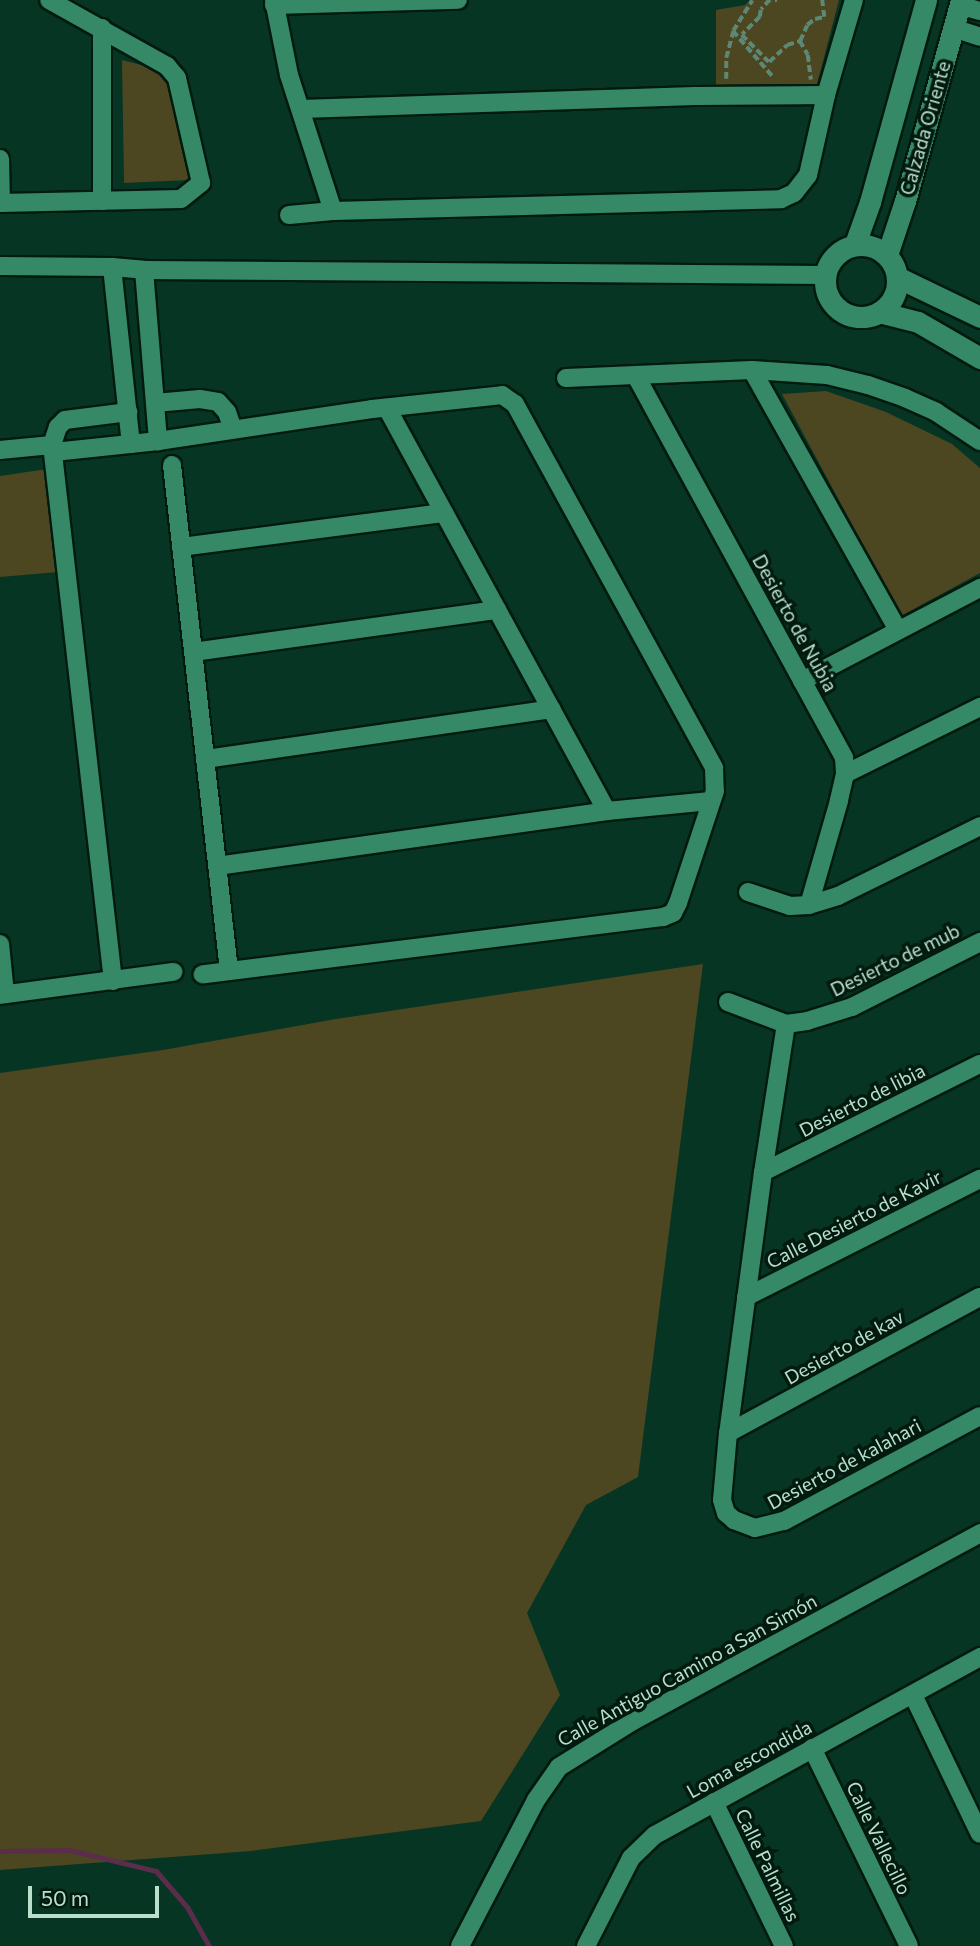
<!DOCTYPE html>
<meta charset="utf-8">
<style>
body{margin:0}
#map{position:relative;width:980px;height:1946px;overflow:hidden;background:#063524;font-family:Commissioner,sans-serif}
div>[style]{position:absolute}
.green>*{inset:0;background:#4c4720}
.stream>*{height:5px;margin:-2.5px;padding:0 2.5px;transform-origin:2.5px;border-radius:2.5px;background:#5c2c4b}
.path>*{height:3.5px;margin-top:-1.75px;transform-origin:0;background:repeating-linear-gradient(90deg,#5d8876 0 7px,transparent 0 10.5px)}
.roads{filter:drop-shadow(2px 0 #021a0f) drop-shadow(-2px 0 #021a0f) drop-shadow(0 2px #021a0f) drop-shadow(0 -2px #021a0f)}
.minor>*{height:18px;margin:-9px;padding:0 9px;transform-origin:9px;border-radius:9px;background:#368966}
.tertiary>*{height:21px;margin:-10.5px;padding:0 10.5px;transform-origin:10.5px;border-radius:10.5px;background:#368966}
.tertiary>.ring{margin:-10.5px;padding:0;box-sizing:content-box;background:none;border:21px solid #368966;border-radius:50%}
span{translate:-50% -50%;white-space:nowrap;text-align:center;line-height:1.15;-webkit-text-stroke:7px #021a0f;paint-order:stroke}
.street-label{font-size:19px;color:#b9e0cc}
.scale{position:absolute;left:28px;top:1886px;width:131px;height:32px;box-sizing:border-box;border:4px solid #b9e0cc;border-top:0;padding-left:9px;font-size:21px;line-height:24px;white-space:nowrap;color:#b9e0cc;-webkit-text-stroke:5px #021a0f;paint-order:stroke}
</style>
<div id="map">
<div class="green">
<div style="clip-path:polygon(750px 0,839px 0,816px 88px,716px 88px,716px 10px,745px 5px)"></div>
<div style="clip-path:polygon(122px 60px,164px 71px,189px 180px,124px 183px)"></div>
<div style="clip-path:polygon(826px 391px,886px 412px,952px 444px,980px 468px,980px 573px,901px 616px,782px 394px)"></div>
<div style="clip-path:polygon(47px 469px,58px 572px,0 577px,0 476px)"></div>
<div style="clip-path:polygon(703px 964px,638px 1477px,586px 1505px,527px 1613px,560px 1695px,481px 1821px,251px 1851px,0 1870px,0 1073px,163px 1050px,336px 1019px)"></div>
</div>
<div class="stream">
<div style="left:0;top:1851px;width:70px;rotate:-0.8deg"></div>
<div style="left:70px;top:1850px;width:89px;rotate:13.7deg"></div>
<div style="left:156px;top:1871px;width:48px;rotate:49.3deg"></div>
<div style="left:187px;top:1907px;width:45px;rotate:60.6deg"></div>
</div>
<div class="path">
<div style="left:770px;top:0;width:13px;rotate:132deg"></div>
<div style="left:761px;top:10px;width:7px;rotate:98deg"></div>
<div style="left:760px;top:17px;width:25px;rotate:135deg"></div>
<div style="left:742px;top:35px;width:38px;rotate:45deg"></div>
<div style="left:769px;top:62px;width:25px;rotate:-43deg"></div>
<div style="left:787px;top:45px;width:14px;rotate:-17deg"></div>
<div style="left:800px;top:41px;width:17px;rotate:-66deg"></div>
<div style="left:807px;top:25px;width:10px;rotate:-37deg"></div>
<div style="left:815px;top:19px;width:9px;rotate:-13deg"></div>
<div style="left:824px;top:17px;width:17px;rotate:-97deg"></div>
<div style="left:775px;top:0;width:2px"></div>
<div style="left:733px;top:31px;width:62px;rotate:48.9deg"></div>
<div style="left:800px;top:41px;width:16px;rotate:60deg"></div>
<div style="left:808px;top:55px;width:25px;rotate:83deg"></div>
<div style="left:726px;top:79px;width:21px;rotate:-90deg"></div>
<div style="left:726px;top:58px;width:28px;rotate:-75deg"></div>
<div style="left:733px;top:31px;width:36px;rotate:-58deg"></div>
</div>
<div class="roads">
<div class="minor">
<div style="left:274px;top:0;width:76px;rotate:78.7deg"></div>
<div style="left:289px;top:75px;width:143px;rotate:72.1deg"></div>
<div style="left:274px;top:5px;width:184px;rotate:-1.6deg"></div>
<div style="left:959px;top:5px;width:22px;rotate:16deg"></div>
<div style="left:102px;top:28px;width:173px;rotate:90deg"></div>
<div style="left:953px;top:28px;width:28px;rotate:18deg"></div>
<div style="left:301px;top:109px;width:394px;rotate:-1.9deg"></div>
<div style="left:695px;top:96px;width:131px;rotate:-0.4deg"></div>
<div style="left:0;top:159px;width:44px;rotate:88.7deg"></div>
<div style="left:0;top:203px;width:181px;rotate:-1.3deg"></div>
<div style="left:181px;top:199px;width:26px;rotate:-39deg"></div>
<div style="left:201px;top:183px;width:108px;rotate:-102.9deg"></div>
<div style="left:177px;top:78px;width:16px;rotate:-130deg"></div>
<div style="left:167px;top:66px;width:135px;rotate:-150.8deg"></div>
<div style="left:289px;top:215px;width:44px;rotate:-5.2deg"></div>
<div style="left:333px;top:211px;width:448px;rotate:-1.5deg"></div>
<div style="left:781px;top:199px;width:14px;rotate:-25deg"></div>
<div style="left:794px;top:193px;width:23px;rotate:-52deg"></div>
<div style="left:808px;top:175px;width:82px;rotate:-77.3deg"></div>
<div style="left:826px;top:95px;width:99px;rotate:-73.6deg"></div>
<div style="left:0;top:266px;width:112px;rotate:0.5deg"></div>
<div style="left:112px;top:267px;width:32px;rotate:5deg"></div>
<div style="left:144px;top:270px;width:681px;rotate:0.42deg"></div>
<div style="left:112px;top:267px;width:178px;rotate:83.9deg"></div>
<div style="left:144px;top:270px;width:172px;rotate:85.3deg"></div>
<div style="left:752px;top:370px;width:298px;rotate:60.7deg"></div>
<div style="left:636px;top:376px;width:435px;rotate:61.4deg"></div>
<div style="left:844px;top:758px;width:16px;rotate:86deg"></div>
<div style="left:845px;top:774px;width:28px;rotate:103deg"></div>
<div style="left:839px;top:801px;width:108px;rotate:106.1deg"></div>
<div style="left:566px;top:378px;width:186px;rotate:-2.5deg"></div>
<div style="left:752px;top:370px;width:75px;rotate:3.8deg"></div>
<div style="left:827px;top:375px;width:42px;rotate:13.7deg"></div>
<div style="left:868px;top:385px;width:39px;rotate:19deg"></div>
<div style="left:905px;top:398px;width:34px;rotate:24deg"></div>
<div style="left:936px;top:412px;width:53px;rotate:33.4deg"></div>
<div style="left:155px;top:403px;width:45px;rotate:-5.1deg"></div>
<div style="left:200px;top:399px;width:18px;rotate:9deg"></div>
<div style="left:218px;top:402px;width:13px;rotate:48deg"></div>
<div style="left:227px;top:412px;width:18px;rotate:71deg"></div>
<div style="left:387px;top:408px;width:459px;rotate:61.4deg"></div>
<div style="left:0;top:450px;width:52px;rotate:-5.5deg"></div>
<div style="left:54px;top:452px;width:105px;rotate:-6deg"></div>
<div style="left:158px;top:441px;width:216px;rotate:-8.5deg"></div>
<div style="left:372px;top:409px;width:131px;rotate:-6.1deg"></div>
<div style="left:502px;top:395px;width:16px;rotate:35deg"></div>
<div style="left:515px;top:404px;width:415px;rotate:61.3deg"></div>
<div style="left:714px;top:768px;width:23px;rotate:88deg"></div>
<div style="left:715px;top:791px;width:118px;rotate:108.3deg"></div>
<div style="left:678px;top:903px;width:11px;rotate:117deg"></div>
<div style="left:673px;top:913px;width:11px;rotate:158deg"></div>
<div style="left:663px;top:917px;width:464px;rotate:172.9deg"></div>
<div style="left:172px;top:465px;width:509px;rotate:83.57deg"></div>
<div style="left:181px;top:547px;width:265px;rotate:-7.4deg"></div>
<div style="left:193px;top:652px;width:307px;rotate:-7.9deg"></div>
<div style="left:802px;top:681px;width:201px;rotate:-27.6deg"></div>
<div style="left:205px;top:759px;width:350px;rotate:-8.2deg"></div>
<div style="left:845px;top:774px;width:151px;rotate:-26.4deg"></div>
<div style="left:217px;top:866px;width:394px;rotate:-8deg"></div>
<div style="left:607px;top:811px;width:104px;rotate:-5.5deg"></div>
<div style="left:748px;top:892px;width:44px;rotate:18.4deg"></div>
<div style="left:790px;top:906px;width:19px;rotate:-3deg"></div>
<div style="left:809px;top:905px;width:30px;rotate:-17deg"></div>
<div style="left:838px;top:896px;width:158px;rotate:-26.2deg"></div>
<div style="left:0;top:944px;width:50px;rotate:84.3deg"></div>
<div style="left:113px;top:981px;width:539px;rotate:-96.49deg"></div>
<div style="left:52px;top:445px;width:19px;rotate:-72deg"></div>
<div style="left:58px;top:427px;width:10px;rotate:-45deg"></div>
<div style="left:65px;top:420px;width:64px;rotate:-7.2deg"></div>
<div style="left:0;top:995px;width:175px;rotate:-7.6deg"></div>
<div style="left:728px;top:1002px;width:62px;rotate:20.8deg"></div>
<div style="left:786px;top:1024px;width:21px;rotate:-8deg"></div>
<div style="left:807px;top:1021px;width:47px;rotate:-17.3deg"></div>
<div style="left:852px;top:1007px;width:144px;rotate:-26.9deg"></div>
<div style="left:786px;top:1024px;width:150px;rotate:98.8deg"></div>
<div style="left:763px;top:1172px;width:263px;rotate:97.6deg"></div>
<div style="left:728px;top:1433px;width:67px;rotate:95.1deg"></div>
<div style="left:722px;top:1500px;width:14px;rotate:73deg"></div>
<div style="left:726px;top:1513px;width:11px;rotate:41deg"></div>
<div style="left:734px;top:1520px;width:22px;rotate:21deg"></div>
<div style="left:755px;top:1528px;width:30px;rotate:-14deg"></div>
<div style="left:784px;top:1521px;width:222px;rotate:-28.2deg"></div>
<div style="left:763px;top:1172px;width:242px;rotate:-26.5deg"></div>
<div style="left:746px;top:1297px;width:262px;rotate:-26.8deg"></div>
<div style="left:728px;top:1433px;width:286px;rotate:-28.4deg"></div>
<div style="left:913px;top:1695px;width:154px;rotate:64.3deg"></div>
<div style="left:812px;top:1748px;width:220px;rotate:63.9deg"></div>
<div style="left:714px;top:1802px;width:160px;rotate:64.1deg"></div>
<div style="left:460px;top:1946px;width:165px;rotate:-62.5deg"></div>
<div style="left:536px;top:1800px;width:40px;rotate:-55.1deg"></div>
<div style="left:559px;top:1767px;width:87px;rotate:-31.9deg"></div>
<div style="left:633px;top:1721px;width:395px;rotate:-28.4deg"></div>
<div style="left:586px;top:1946px;width:99px;rotate:-62.9deg"></div>
<div style="left:631px;top:1858px;width:33px;rotate:-44deg"></div>
<div style="left:655px;top:1835px;width:371px;rotate:-28.7deg"></div>
</div>
<div class="tertiary">
<div style="left:855px;top:244px;width:45px;rotate:-70.3deg"></div>
<div style="left:870px;top:202px;width:210px;rotate:-74.5deg"></div>
<div class="ring" style="left:825px;top:245px;width:51px;height:51px"></div>
<div style="left:887px;top:255px;width:57px;rotate:-71.6deg"></div>
<div style="left:905px;top:201px;width:209px;rotate:-74.4deg"></div>
<div style="left:897px;top:277px;width:92px;rotate:25.7deg"></div>
<div style="left:879px;top:312px;width:40px;rotate:14.4deg"></div>
<div style="left:918px;top:322px;width:72px;rotate:30.1deg"></div>
</div>
</div>
<div class="street-label">
<span style="left:925px;top:128px;rotate:-74deg">Calzada Oriente</span>
<span style="left:795px;top:623px;rotate:61deg">Desierto de Nubia</span>
<span style="left:895px;top:960px;rotate:-26deg">Desierto de mub</span>
<span style="left:862px;top:1100px;rotate:-27deg">Desierto de libia</span>
<span style="left:854px;top:1219px;rotate:-27deg">Calle Desierto de Kavir</span>
<span style="left:844px;top:1347px;rotate:-29deg">Desierto de kav</span>
<span style="left:844px;top:1464px;rotate:-28deg">Desierto de kalahari</span>
<span style="left:687px;top:1670px;rotate:-29deg">Calle Antiguo Camino a San Simón</span>
<span style="left:749px;top:1759px;rotate:-29deg">Loma escondida</span>
<span style="left:879px;top:1838px;rotate:64deg">Calle Vallecillo</span>
<span style="left:768px;top:1865px;rotate:64deg">Calle Palmillas</span>
</div>
<div class="scale">50 m</div>
</div>
